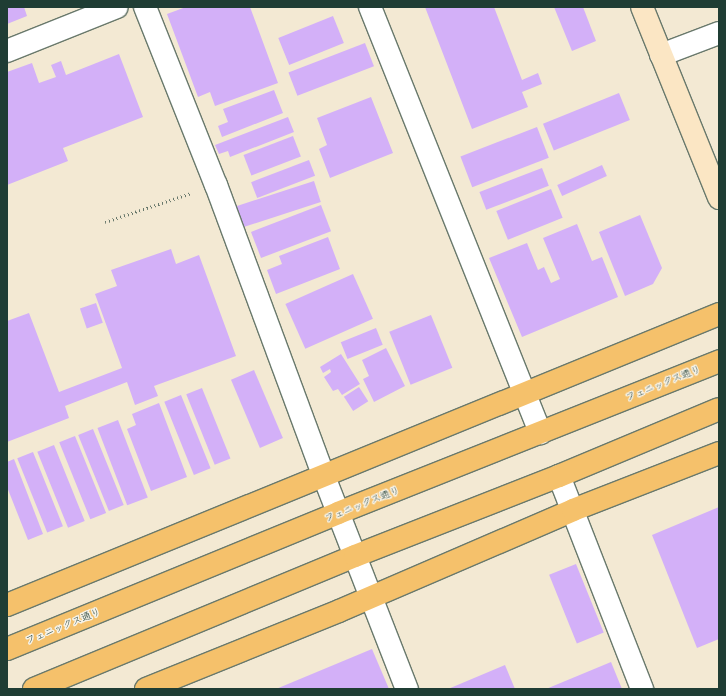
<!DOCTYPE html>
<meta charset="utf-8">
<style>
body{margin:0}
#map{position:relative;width:726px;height:696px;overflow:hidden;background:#f3e9d3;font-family:Delius,"Klee One",sans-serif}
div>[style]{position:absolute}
.building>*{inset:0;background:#d3b0f8;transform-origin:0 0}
.path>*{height:2.5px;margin-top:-1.25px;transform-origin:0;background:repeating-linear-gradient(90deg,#69796c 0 1px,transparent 0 4px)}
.roads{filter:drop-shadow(1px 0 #69796c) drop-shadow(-1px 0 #69796c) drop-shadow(0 1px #69796c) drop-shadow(0 -1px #69796c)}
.street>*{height:22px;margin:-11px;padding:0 11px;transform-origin:11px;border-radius:11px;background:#fff}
.secondary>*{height:22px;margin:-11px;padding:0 11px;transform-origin:11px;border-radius:11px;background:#fbe6c4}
.highway>*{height:22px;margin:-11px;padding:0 11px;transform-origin:11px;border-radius:11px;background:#f5c16b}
span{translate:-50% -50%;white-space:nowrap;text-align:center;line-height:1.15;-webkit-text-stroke:3px #f7f3e8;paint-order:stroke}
.street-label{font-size:10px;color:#1f3d34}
.frame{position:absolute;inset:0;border:8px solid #1f3d34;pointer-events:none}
</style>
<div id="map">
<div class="building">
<div style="clip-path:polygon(7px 7px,24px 7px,27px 16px,7px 24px)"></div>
<div style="clip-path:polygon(186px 7px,250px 7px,278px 83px,215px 106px,210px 92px,198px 97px,167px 14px)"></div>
<div style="clip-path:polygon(425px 7px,494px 7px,522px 80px,538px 73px,542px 84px,522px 92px,528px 107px,472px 129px)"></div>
<div style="clip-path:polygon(554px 7px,583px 7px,596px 41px,572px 51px)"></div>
<div style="left:333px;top:16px;width:29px;height:59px;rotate:68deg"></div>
<div style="left:365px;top:43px;width:25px;height:82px;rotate:69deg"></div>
<div style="clip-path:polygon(119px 54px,143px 117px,63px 148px,68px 161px,7px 185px,7px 72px,32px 63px,39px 83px,56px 77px,51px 65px,61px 61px,66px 75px)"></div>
<div style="clip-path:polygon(274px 90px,283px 113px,222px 137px,218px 126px,228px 122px,223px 109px)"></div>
<div style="left:619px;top:93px;width:29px;height:82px;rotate:68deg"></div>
<div style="clip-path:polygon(371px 97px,393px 153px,330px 178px,319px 149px,327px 145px,317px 118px)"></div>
<div style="clip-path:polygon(288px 117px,294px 132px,230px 157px,228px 151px,219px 154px,215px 145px)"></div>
<div style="left:537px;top:127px;width:33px;height:82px;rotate:69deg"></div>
<div style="left:293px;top:136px;width:22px;height:53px;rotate:69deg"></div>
<div style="left:309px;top:160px;width:17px;height:62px;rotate:69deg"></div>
<div style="left:602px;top:165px;width:12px;height:49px;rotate:66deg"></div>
<div style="left:542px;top:168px;width:19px;height:67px;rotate:69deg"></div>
<div style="left:314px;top:181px;width:22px;height:85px;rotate:72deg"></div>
<div style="left:551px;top:189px;width:31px;height:59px;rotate:68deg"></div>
<div style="left:321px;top:205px;width:28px;height:75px;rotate:69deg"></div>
<div style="clip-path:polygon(640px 215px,662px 268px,653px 284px,625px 296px,599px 232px)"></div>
<div style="clip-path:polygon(577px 224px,592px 261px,602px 257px,618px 297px,522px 337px,489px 258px,527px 243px,538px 270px,544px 267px,551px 283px,560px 279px,543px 238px)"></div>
<div style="clip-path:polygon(328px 237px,340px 269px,276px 294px,267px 270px,282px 264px,279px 256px)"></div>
<div style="clip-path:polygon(171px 249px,176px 264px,199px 255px,236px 356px,154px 386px,158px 396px,135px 405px,127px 382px,65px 406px,69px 418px,7px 442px,7px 321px,29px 313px,59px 392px,122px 368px,95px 294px,117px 286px,111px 270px)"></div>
<div style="left:353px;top:274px;width:49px;height:74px;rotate:66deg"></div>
<div style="left:96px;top:303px;width:21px;height:17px;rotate:71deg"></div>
<div style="left:431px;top:315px;width:57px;height:45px;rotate:68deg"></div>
<div style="left:376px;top:328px;width:18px;height:38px;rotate:68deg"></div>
<div style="clip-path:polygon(386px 348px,405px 386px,374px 402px,363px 379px,369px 376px,362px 360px)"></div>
<div style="clip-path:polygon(341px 354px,360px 384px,342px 395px,338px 389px,333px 391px,324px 377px,331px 372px,330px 369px,323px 373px,320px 367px)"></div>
<div style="left:254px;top:370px;width:74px;height:25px;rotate:67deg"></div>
<div style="left:359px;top:387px;width:17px;height:18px;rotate:57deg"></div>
<div style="left:202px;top:388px;width:76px;height:17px;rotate:68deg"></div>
<div style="left:181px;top:395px;width:79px;height:18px;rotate:68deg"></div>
<div style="clip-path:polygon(159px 403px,187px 477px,151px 491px,127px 429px,136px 425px,132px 414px)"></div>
<div style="left:118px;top:420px;width:83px;height:22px;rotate:69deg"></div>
<div style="left:93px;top:429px;width:82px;height:16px;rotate:68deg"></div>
<div style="left:75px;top:436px;width:83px;height:17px;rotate:68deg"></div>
<div style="left:54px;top:445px;width:82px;height:18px;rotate:68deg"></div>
<div style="left:33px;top:452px;width:80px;height:17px;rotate:68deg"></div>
<div style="clip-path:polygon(14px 459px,43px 534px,28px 540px,7px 487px,7px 462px)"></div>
<div style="clip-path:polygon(719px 507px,719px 639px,697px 648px,652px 535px)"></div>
<div style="left:576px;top:564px;width:74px;height:29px;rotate:68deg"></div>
<div style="clip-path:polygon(372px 649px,389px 689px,276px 689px)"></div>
<div style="clip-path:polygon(611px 662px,622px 689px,546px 689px)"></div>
<div style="clip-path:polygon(505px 665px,515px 689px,448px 689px)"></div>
</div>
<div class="path">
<div style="left:105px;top:222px;width:91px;rotate:-18.6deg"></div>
</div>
<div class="roads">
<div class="street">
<div style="left:145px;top:7px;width:192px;rotate:68.3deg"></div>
<div style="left:216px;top:185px;width:308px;rotate:69.7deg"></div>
<div style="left:323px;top:474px;width:231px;rotate:68.7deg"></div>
<div style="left:370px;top:7px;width:459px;rotate:68.2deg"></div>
<div style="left:7px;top:51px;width:118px;rotate:-21.8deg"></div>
<div style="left:661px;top:55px;width:62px;rotate:-20.8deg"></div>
<div style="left:559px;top:476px;width:229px;rotate:68.7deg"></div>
</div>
<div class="secondary">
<div style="left:642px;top:7px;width:206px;rotate:68deg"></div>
</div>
<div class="highway">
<div style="left:7px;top:605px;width:769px;rotate:-22.23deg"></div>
<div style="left:7px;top:649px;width:358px;rotate:-22.3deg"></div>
<div style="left:338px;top:513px;width:410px;rotate:-21.7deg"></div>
<div style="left:34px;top:689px;width:347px;rotate:-22.5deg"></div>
<div style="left:355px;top:556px;width:219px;rotate:-21.4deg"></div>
<div style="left:559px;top:476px;width:173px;rotate:-22.7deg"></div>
<div style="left:146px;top:689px;width:208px;rotate:-22deg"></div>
<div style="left:339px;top:611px;width:255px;rotate:-23.3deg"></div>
<div style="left:573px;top:510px;width:157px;rotate:-21.3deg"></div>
</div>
</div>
<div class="street-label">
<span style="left:663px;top:383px;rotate:-22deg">フェニックス通り</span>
<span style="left:362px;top:504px;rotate:-22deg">フェニックス通り</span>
<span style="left:63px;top:626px;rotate:-22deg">フェニックス通り</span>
</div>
<div class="frame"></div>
</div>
